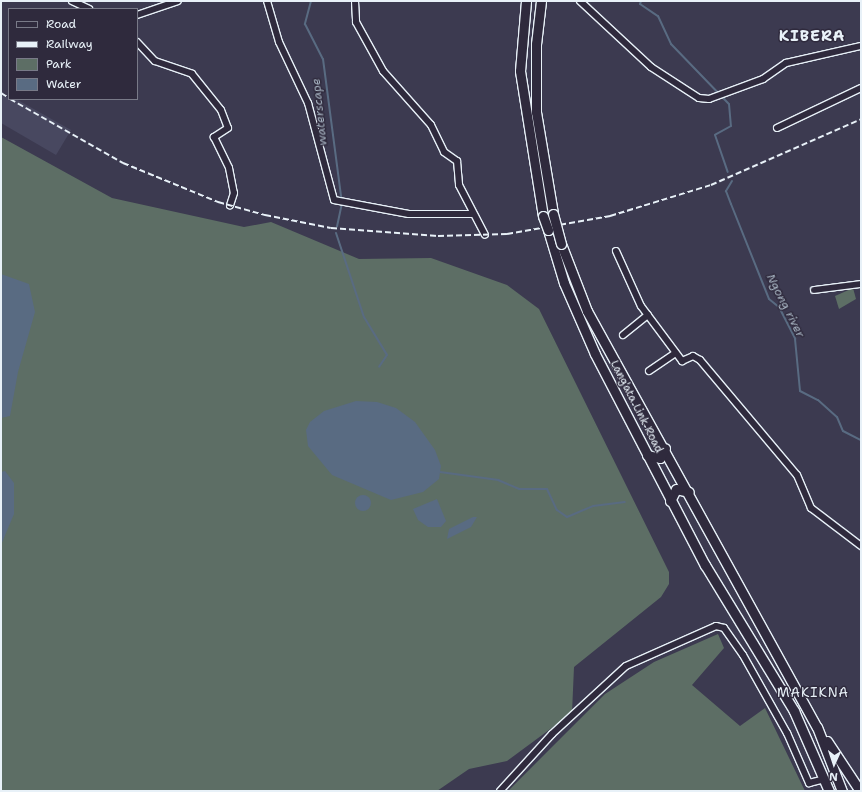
<!DOCTYPE html>
<style>
body{margin:0}
#map{position:relative;width:862px;height:792px;overflow:hidden;background:#3c3a50;font-family:"Shantell Sans",sans-serif}
div>[style]{position:absolute}
.built>*{inset:0;background:#484860}
.green>*{inset:0;background:#5d6e65}
.water>*{inset:0;background:#596b82}
.round{border-radius:50%}
.stream>*{height:2px;margin:-1px;padding:0 1px;transform-origin:1px;border-radius:1px;background:#596b82}
.roads{filter:drop-shadow(1px 0 #e8f1f8) drop-shadow(-1px 0 #e8f1f8) drop-shadow(0 1px #e8f1f8) drop-shadow(0 -1px #e8f1f8)}
.street>*{height:6px;margin:-3px;padding:0 3px;transform-origin:3px;border-radius:3px;background:#2f2a3d}
.secondary>*{height:9px;margin:-4.5px;padding:0 4.5px;transform-origin:4.5px;border-radius:4.5px;background:#2f2a3d}
.rail>*{height:2px;margin-top:-1px;transform-origin:0;background:repeating-linear-gradient(90deg,#e8f1f8 0 6px,transparent 0 9px)}
.bridges{filter:drop-shadow(1px 0 #e8f1f8) drop-shadow(-1px 0 #e8f1f8) drop-shadow(0 1px #e8f1f8) drop-shadow(0 -1px #e8f1f8)}
.secondary-bridge>*{height:9px;margin:-4.5px;padding:0 4.5px;transform-origin:4.5px;border-radius:4.5px;background:#2f2a3d}
span{translate:-50% -50%;white-space:nowrap;text-align:center;line-height:1.15;-webkit-text-stroke:3px #2f2a3d;paint-order:stroke}
.street-label{font-size:11px;color:#e8f1f8}
.water-label{font-size:12px;color:#a8b5c3;font-style:italic}
.quarter-label{font-size:13px;color:#e8f1f8;letter-spacing:1px}
.district-label{font-size:15px;color:#e8f1f8;font-weight:700;letter-spacing:1px}
.frame{position:absolute;inset:0;border:2px solid #e8f1f8;pointer-events:none}
.legend{position:absolute;left:8px;top:8px;width:130px;height:92px;box-sizing:border-box;background:#2f2a3d;border:1px solid #797a88;margin:0;padding:5px 7px;list-style:none;font-size:12px;color:#e8f1f8}
.legend li{display:flex;align-items:center;gap:8px;height:20px}
.legend b{width:20px;border:1px solid #797a88}
.north{position:absolute;left:814px;top:744px;width:40px;height:40px;-webkit-text-stroke:3px #2f2a3d;paint-order:stroke;rotate:183deg;font-size:11px;font-weight:700;line-height:16px;text-align:center;color:#e8f1f8}
.north::after{content:'';display:block;margin:auto;width:14px;height:18px;background:#e8f1f8;clip-path:polygon(50% 0,100% 100%,50% 72%,0 100%)}
</style>
<div id="map">
<div class="built">
<div style="clip-path:polygon(1px 90px,9px 99px,16px 99px,71px 130px,56px 155px,1px 123px)"></div>
</div>
<div class="green">
<div style="clip-path:polygon(1px 137px,112px 198px,244px 227px,271px 222px,359px 259px,431px 258px,507px 285px,539px 309px,669px 572px,669px 584px,661px 597px,574px 667px,572px 713px,507px 761px,469px 769px,437px 791px,1px 791px)"></div>
<div style="clip-path:polygon(853px 288px,856px 299px,839px 309px,835px 296px)"></div>
<div style="clip-path:polygon(718px 634px,724px 648px,692px 685px,740px 726px,765px 708px,805px 791px,508px 791px,605px 694px,654px 662px)"></div>
</div>
<div class="water">
<div style="clip-path:polygon(1px 274px,29px 284px,35px 312px,18px 372px,10px 416px,1px 418px)"></div>
<div style="clip-path:polygon(356px 401px,377px 402px,396px 408px,415px 422px,435px 450px,441px 466px,439px 479px,423px 492px,391px 500px,332px 475px,308px 446px,306px 430px,310px 422px,324px 411px)"></div>
<div style="clip-path:polygon(5px 471px,14px 483px,14px 514px,1px 545px,1px 472px)"></div>
<div class="round" style="left:355px;top:495px;width:16px;height:16px"></div>
<div style="clip-path:polygon(437px 499px,446px 521px,441px 527px,428px 527px,418px 520px,413px 509px)"></div>
<div style="clip-path:polygon(473px 517px,477px 517px,471px 527px,447px 539px,449px 529px)"></div>
</div>
<div class="stream">
<div style="left:311px;top:1px;width:24px;rotate:105deg"></div>
<div style="left:305px;top:24px;width:39px;rotate:63deg"></div>
<div style="left:323px;top:59px;width:145px;rotate:82.5deg"></div>
<div style="left:342px;top:203px;width:24px;rotate:102deg"></div>
<div style="left:641px;top:1px;width:3px;rotate:108deg"></div>
<div style="left:640px;top:4px;width:22px;rotate:34deg"></div>
<div style="left:658px;top:16px;width:31px;rotate:65deg"></div>
<div style="left:671px;top:44px;width:83px;rotate:46deg"></div>
<div style="left:729px;top:104px;width:22px;rotate:85deg"></div>
<div style="left:731px;top:126px;width:18px;rotate:151deg"></div>
<div style="left:715px;top:135px;width:39px;rotate:71deg"></div>
<div style="left:732px;top:181px;width:12px;rotate:121deg"></div>
<div style="left:726px;top:191px;width:14px;rotate:69deg"></div>
<div style="left:731px;top:204px;width:102px;rotate:68.2deg"></div>
<div style="left:769px;top:299px;width:13px;rotate:39deg"></div>
<div style="left:779px;top:307px;width:36px;rotate:63deg"></div>
<div style="left:795px;top:339px;width:52px;rotate:84.5deg"></div>
<div style="left:800px;top:391px;width:20px;rotate:27deg"></div>
<div style="left:818px;top:400px;width:25px;rotate:42deg"></div>
<div style="left:837px;top:417px;width:15px;rotate:67deg"></div>
<div style="left:843px;top:431px;width:20px;rotate:27deg"></div>
<div style="left:336px;top:233px;width:89px;rotate:71.6deg"></div>
<div style="left:364px;top:317px;width:44px;rotate:58.8deg"></div>
<div style="left:387px;top:355px;width:14px;rotate:124deg"></div>
<div style="left:440px;top:472px;width:59px;rotate:7.9deg"></div>
<div style="left:498px;top:480px;width:23px;rotate:23deg"></div>
<div style="left:519px;top:489px;width:28px"></div>
<div style="left:547px;top:489px;width:23px;rotate:65deg"></div>
<div style="left:557px;top:510px;width:12px;rotate:35deg"></div>
<div style="left:567px;top:517px;width:28px;rotate:-23deg"></div>
<div style="left:593px;top:506px;width:32px;rotate:-7deg"></div>
</div>
<div class="roads">
<div class="street">
<div style="left:72px;top:1px;width:19px;rotate:25deg"></div>
<div style="left:267px;top:1px;width:43px;rotate:73.7deg"></div>
<div style="left:279px;top:42px;width:68px;rotate:64.6deg"></div>
<div style="left:308px;top:103px;width:100px;rotate:75deg"></div>
<div style="left:334px;top:200px;width:76px;rotate:10.6deg"></div>
<div style="left:409px;top:214px;width:64px"></div>
<div style="left:355px;top:1px;width:21px;rotate:87deg"></div>
<div style="left:356px;top:22px;width:56px;rotate:61.1deg"></div>
<div style="left:383px;top:71px;width:72px;rotate:48.4deg"></div>
<div style="left:431px;top:125px;width:30px;rotate:64deg"></div>
<div style="left:444px;top:152px;width:16px;rotate:35deg"></div>
<div style="left:457px;top:161px;width:24px;rotate:85deg"></div>
<div style="left:459px;top:185px;width:56px;rotate:62.5deg"></div>
<div style="left:580px;top:1px;width:97px;rotate:42.9deg"></div>
<div style="left:651px;top:67px;width:57px;rotate:32.9deg"></div>
<div style="left:699px;top:98px;width:10px;rotate:6deg"></div>
<div style="left:709px;top:99px;width:58px;rotate:-20.3deg"></div>
<div style="left:763px;top:79px;width:28px;rotate:-35deg"></div>
<div style="left:786px;top:63px;width:77px;rotate:-12.8deg"></div>
<div style="left:137px;top:15px;width:43px;rotate:-18.9deg"></div>
<div style="left:137px;top:42px;width:26px;rotate:47deg"></div>
<div style="left:155px;top:61px;width:39px;rotate:19deg"></div>
<div style="left:192px;top:74px;width:46px;rotate:51.1deg"></div>
<div style="left:221px;top:110px;width:19px;rotate:69deg"></div>
<div style="left:228px;top:128px;width:17px;rotate:147deg"></div>
<div style="left:214px;top:137px;width:34px;rotate:64deg"></div>
<div style="left:229px;top:168px;width:25px;rotate:79deg"></div>
<div style="left:234px;top:193px;width:13px;rotate:108deg"></div>
<div style="left:777px;top:128px;width:93px;rotate:-25.5deg"></div>
<div style="left:616px;top:251px;width:60px;rotate:65.6deg"></div>
<div style="left:641px;top:306px;width:69px;rotate:53.3deg"></div>
<div style="left:682px;top:361px;width:12px;rotate:-24deg"></div>
<div style="left:693px;top:356px;width:8px;rotate:30deg"></div>
<div style="left:700px;top:360px;width:150px;rotate:49.9deg"></div>
<div style="left:797px;top:475px;width:36px;rotate:67deg"></div>
<div style="left:811px;top:508px;width:63px;rotate:37.2deg"></div>
<div style="left:814px;top:290px;width:47px;rotate:-7.3deg"></div>
<div style="left:623px;top:335px;width:32px;rotate:-39deg"></div>
<div style="left:649px;top:371px;width:32px;rotate:-34deg"></div>
<div style="left:500px;top:791px;width:77px;rotate:-47.6deg"></div>
<div style="left:552px;top:734px;width:100px;rotate:-42.6deg"></div>
<div style="left:626px;top:666px;width:98px;rotate:-24deg"></div>
<div style="left:716px;top:626px;width:8px;rotate:14deg"></div>
<div style="left:724px;top:628px;width:33px;rotate:55deg"></div>
<div style="left:743px;top:655px;width:90px;rotate:60.6deg"></div>
<div style="left:787px;top:733px;width:55px;rotate:66.3deg"></div>
<div style="left:809px;top:783px;width:16px;rotate:-14deg"></div>
</div>
<div class="secondary">
<div style="left:526px;top:1px;width:70px;rotate:94.9deg"></div>
<div style="left:520px;top:71px;width:147px;rotate:81deg"></div>
<div style="left:541px;top:1px;width:43px;rotate:96.6deg"></div>
<div style="left:536px;top:44px;width:68px;rotate:90deg"></div>
<div style="left:536px;top:112px;width:103px;rotate:80.5deg"></div>
<div style="left:548px;top:230px;width:55px;rotate:73.2deg"></div>
<div style="left:564px;top:283px;width:77px;rotate:66.4deg"></div>
<div style="left:595px;top:354px;width:238px;rotate:62.5deg"></div>
<div style="left:705px;top:565px;width:171px;rotate:58.6deg"></div>
<div style="left:794px;top:711px;width:87px;rotate:66.4deg"></div>
<div style="left:561px;top:244px;width:72px;rotate:68.8deg"></div>
<div style="left:587px;top:311px;width:475px;rotate:61.1deg"></div>
<div style="left:817px;top:727px;width:69px;rotate:68.7deg"></div>
<div style="left:647px;top:455px;width:13px;rotate:13deg"></div>
<div style="left:660px;top:458px;width:11px;rotate:-63deg"></div>
<div style="left:670px;top:501px;width:13px;rotate:-63deg"></div>
<div style="left:676px;top:489px;width:13px;rotate:13deg"></div>
<div style="left:827px;top:741px;width:60px;rotate:56.6deg"></div>
</div>
</div>
<div class="rail">
<div style="left:1px;top:93px;width:9px;rotate:32deg"></div>
<div style="left:10px;top:99px;width:130px;rotate:29.5deg"></div>
<div style="left:123px;top:163px;width:103px;rotate:22.3deg"></div>
<div style="left:218px;top:202px;width:49px;rotate:15.5deg"></div>
<div style="left:265px;top:215px;width:67px;rotate:11.1deg"></div>
<div style="left:331px;top:228px;width:107px;rotate:4.3deg"></div>
<div style="left:438px;top:236px;width:69px;rotate:-1.7deg"></div>
<div style="left:507px;top:234px;width:105px;rotate:-9.9deg"></div>
<div style="left:610px;top:216px;width:106px;rotate:-17.1deg"></div>
<div style="left:711px;top:185px;width:164px;rotate:-23.7deg"></div>
</div>
<div class="bridges">
<div class="secondary-bridge">
<div style="left:553px;top:214px;width:31px;rotate:75deg"></div>
<div style="left:543px;top:216px;width:15px;rotate:70deg"></div>
</div>
</div>
<div class="street-label">
<span style="left:636px;top:407px;rotate:63deg">Lang'ata Link Road</span>
</div>
<div class="water-label">
<span style="left:320px;top:112px;rotate:-96deg">waterscape</span>
<span style="left:785px;top:306px;rotate:63deg">Ngong river</span>
</div>
<div class="quarter-label">
<span style="left:813px;top:693px">MAKIKNA</span>
</div>
<div class="district-label">
<span style="left:812px;top:37px">KIBERA</span>
</div>
<div class="frame"></div>
<ul class="legend">
<li><b style="height:5px;background:#2f2a3d"></b>Road</li>
<li><b style="height:5px;background:#e8f1f8"></b>Railway</li>
<li><b style="height:11px;background:#5d6e65"></b>Park</li>
<li><b style="height:11px;background:#596b82"></b>Water</li>
</ul>
<div class="north">N</div>
</div>
